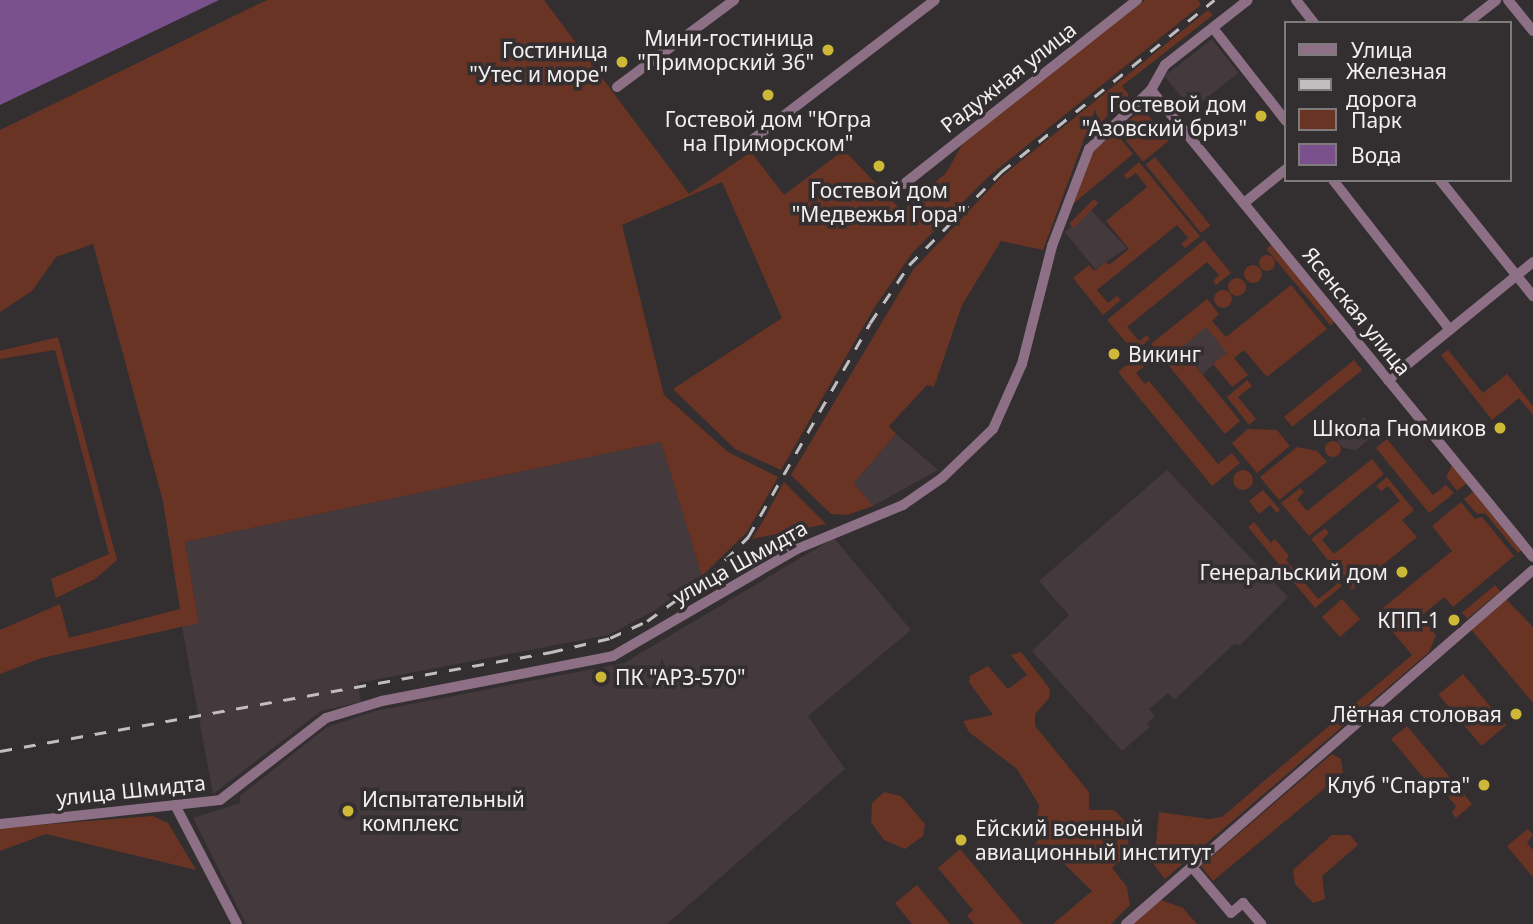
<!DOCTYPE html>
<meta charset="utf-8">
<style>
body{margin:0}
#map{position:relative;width:1533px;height:924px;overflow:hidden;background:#332e30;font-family:"Noto Sans",sans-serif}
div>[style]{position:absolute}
.built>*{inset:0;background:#44393d;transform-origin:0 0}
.green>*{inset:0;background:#6a3424;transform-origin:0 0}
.round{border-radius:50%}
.water>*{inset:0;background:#7a508d}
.minor>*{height:10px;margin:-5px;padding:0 5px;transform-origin:5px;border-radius:5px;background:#8d7086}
.rail>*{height:2.5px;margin-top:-1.25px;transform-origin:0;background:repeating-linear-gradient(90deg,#c2bec0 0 12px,transparent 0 24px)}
.dots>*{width:19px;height:19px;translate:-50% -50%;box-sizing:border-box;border:4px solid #332e30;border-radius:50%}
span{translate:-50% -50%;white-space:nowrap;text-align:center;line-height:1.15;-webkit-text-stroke:7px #332e30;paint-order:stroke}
.poi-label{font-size:21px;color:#f2eff0}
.right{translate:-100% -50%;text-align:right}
.left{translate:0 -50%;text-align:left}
.street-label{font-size:21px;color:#f2eff0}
.legend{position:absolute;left:1284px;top:21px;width:228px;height:161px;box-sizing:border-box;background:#332e30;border:2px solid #7f7b7d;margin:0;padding:9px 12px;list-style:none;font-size:21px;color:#f2eff0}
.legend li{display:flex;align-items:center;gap:14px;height:35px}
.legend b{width:35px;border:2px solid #7f7b7d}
</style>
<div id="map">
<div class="built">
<div style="left:1212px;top:39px;width:43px;height:60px;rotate:52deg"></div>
<div style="clip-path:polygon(1090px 209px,1127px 248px,1095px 269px,1065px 232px)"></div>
<div style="left:1206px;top:327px;width:34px;height:33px;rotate:50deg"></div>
<div style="clip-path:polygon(1364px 417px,1377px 433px,1356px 450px,1343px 448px,1336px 439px)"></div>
<div style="clip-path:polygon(896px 434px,938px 470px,873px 506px,854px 483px)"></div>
<div style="clip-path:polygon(661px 442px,702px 576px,654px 611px,608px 635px,358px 683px,361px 702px,321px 711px,213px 794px,182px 627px,199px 622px,185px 542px)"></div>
<div style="clip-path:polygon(1167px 470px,1288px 597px,1240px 645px,1234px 644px,1174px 700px,1168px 693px,1149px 709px,1155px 716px,1147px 723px,1150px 727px,1122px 751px,1032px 651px,1069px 615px,1039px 581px)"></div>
<div style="clip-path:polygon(834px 538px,911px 630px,808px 716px,845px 769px,667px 924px,246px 924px,193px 818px,240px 803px,240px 796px,327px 727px,375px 711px,624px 663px)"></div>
</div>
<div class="green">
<div style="clip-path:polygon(267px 0,544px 0,689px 194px,751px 152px,784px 195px,844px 150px,902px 211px,946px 173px,964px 141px,1145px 0,1198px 0,1201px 5px,989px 176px,913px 252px,874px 308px,781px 470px,735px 449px,673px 389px,782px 318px,722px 182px,622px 225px,664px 395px,728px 452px,778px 477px,747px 532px,702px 576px,661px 442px,185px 542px,199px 623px,42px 658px,0 674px,0 630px,60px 604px,69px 638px,180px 609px,163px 501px,93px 244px,56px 257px,32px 291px,0 312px,0 130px)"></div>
<div style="clip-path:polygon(1208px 10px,1213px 15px,1122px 86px,1129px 95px,1084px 139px,1043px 250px,1001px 241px,962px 305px,934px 387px,927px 385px,889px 426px,896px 434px,854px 483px,873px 506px,847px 515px,831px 514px,791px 475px,913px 270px,1000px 178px)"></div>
<div style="left:1143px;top:109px;width:41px;height:33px;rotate:51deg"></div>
<div style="clip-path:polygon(1115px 132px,1133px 154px,1073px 204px,1092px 151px)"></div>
<div style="left:1155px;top:157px;width:88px;height:12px;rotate:51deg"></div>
<div style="clip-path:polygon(1139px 162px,1200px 236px,1185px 248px,1181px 244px,1188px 238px,1177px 225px,1097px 290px,1108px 303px,1117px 296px,1121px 300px,1103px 315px,1073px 278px,1089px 265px,1094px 271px,1106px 262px,1109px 265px,1129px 249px,1106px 221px,1147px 187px,1136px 173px,1127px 179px,1124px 175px)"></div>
<div style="left:1094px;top:199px;width:6px;height:35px;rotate:45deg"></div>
<div style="clip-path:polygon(1204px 240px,1231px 273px,1216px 285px,1213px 281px,1219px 275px,1207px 262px,1127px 327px,1139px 341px,1147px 335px,1150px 339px,1134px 352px,1107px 320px)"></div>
<div style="left:1271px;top:245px;width:100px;height:6px;rotate:50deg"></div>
<div class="round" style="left:1259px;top:255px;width:16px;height:16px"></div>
<div class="round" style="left:1244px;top:265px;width:18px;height:18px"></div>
<div class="round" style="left:1228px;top:278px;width:18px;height:18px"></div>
<div style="clip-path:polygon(1291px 285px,1327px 329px,1267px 377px,1244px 350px,1234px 358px,1248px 375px,1232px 387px,1213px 364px,1227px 353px,1206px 327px,1181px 348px,1240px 421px,1225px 434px,1151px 344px,1207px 299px,1219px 314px,1212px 321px,1226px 337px)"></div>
<div class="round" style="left:1214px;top:290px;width:18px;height:18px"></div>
<div style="clip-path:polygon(58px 337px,117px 560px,95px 579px,56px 598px,51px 579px,109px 554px,55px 350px,0 359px,0 351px)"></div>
<div style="clip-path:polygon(1145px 349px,1153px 359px,1136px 373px,1145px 384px,1149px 381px,1218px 464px,1232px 453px,1240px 463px,1212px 486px,1118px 372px)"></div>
<div style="clip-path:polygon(1448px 350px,1483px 393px,1507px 374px,1533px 406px,1533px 415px,1519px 398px,1492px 420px,1441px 355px)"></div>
<div style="left:1354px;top:360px;width:13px;height:90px;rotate:51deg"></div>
<div style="clip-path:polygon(1247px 380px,1252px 386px,1238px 397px,1256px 419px,1249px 425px,1227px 397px)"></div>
<div style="clip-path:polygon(1248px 429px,1277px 430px,1290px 446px,1257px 473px,1232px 443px)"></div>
<div style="clip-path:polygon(1387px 439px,1433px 495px,1446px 485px,1454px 493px,1429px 513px,1376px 448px)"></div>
<div class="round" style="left:1325px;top:441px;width:16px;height:16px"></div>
<div style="clip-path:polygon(1297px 447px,1317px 451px,1327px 462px,1279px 500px,1260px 477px)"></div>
<div style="clip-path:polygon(1372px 459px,1384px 474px,1309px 536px,1281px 503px,1300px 488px,1304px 492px,1297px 499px,1307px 511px)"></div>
<div style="clip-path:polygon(1452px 465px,1467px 483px,1457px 491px,1446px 477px)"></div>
<div class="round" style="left:1233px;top:470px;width:20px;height:20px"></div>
<div style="clip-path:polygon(1387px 477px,1414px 510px,1402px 520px,1417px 537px,1352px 590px,1311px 539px,1325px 528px,1329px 533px,1322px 540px,1334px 554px,1400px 501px,1388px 486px,1381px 491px,1376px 486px)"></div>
<div style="clip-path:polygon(784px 482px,826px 524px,752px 539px,763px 521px)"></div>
<div style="clip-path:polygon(1263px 490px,1280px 510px,1277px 513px,1270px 505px,1259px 514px,1249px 501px)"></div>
<div style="clip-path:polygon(1474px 491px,1523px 549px,1518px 553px,1485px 513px,1477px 514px,1464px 499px)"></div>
<div style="clip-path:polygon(1461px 502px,1475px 519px,1482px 517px,1514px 556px,1453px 607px,1444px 597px,1421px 616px,1436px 635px,1429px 652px,1165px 879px,1154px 865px,1159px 812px,1209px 819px,1222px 817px,1412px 655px,1377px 613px,1452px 551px,1432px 526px)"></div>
<div style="clip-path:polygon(1254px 522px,1271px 543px,1275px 539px,1289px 556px,1286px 560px,1318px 599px,1336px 585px,1330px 577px,1333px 575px,1342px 586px,1315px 608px,1248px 527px)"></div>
<div style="left:1495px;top:585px;width:8px;height:43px;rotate:50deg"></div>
<div style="clip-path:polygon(1505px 598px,1533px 627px,1533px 703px,1470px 628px)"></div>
<div style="left:1342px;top:599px;width:27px;height:27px;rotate:48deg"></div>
<div style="clip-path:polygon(1021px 652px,1050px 689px,1049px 698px,1035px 714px,1035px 726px,1089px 792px,1089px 810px,1114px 810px,1125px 821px,1130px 852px,1112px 868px,1127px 887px,1130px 905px,1111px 924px,1053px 924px,1092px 891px,1056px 856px,1040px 864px,1029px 862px,1029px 850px,1044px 834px,1037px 820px,1039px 805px,1017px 769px,969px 732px,963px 721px,993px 715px,969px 682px,970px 676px,988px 666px,1008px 689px,1027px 675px,1011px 655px)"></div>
<div style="left:1463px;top:674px;width:67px;height:32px;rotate:50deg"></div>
<div style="clip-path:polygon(1407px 726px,1472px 804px,1456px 818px,1452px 813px,1456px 806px,1440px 787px,1433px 789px,1391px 739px)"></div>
<div style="clip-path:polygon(1332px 754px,1341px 759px,1343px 773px,1213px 881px,1201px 866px)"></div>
<div style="clip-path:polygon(884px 792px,901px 796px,925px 824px,923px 836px,905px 849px,884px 840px,871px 822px,872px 803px)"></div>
<div style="clip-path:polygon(153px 816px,168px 823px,196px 870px,46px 834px,0 851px,0 828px)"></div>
<div style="clip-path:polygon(1528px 829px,1533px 835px,1527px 843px,1533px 850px,1533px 877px,1507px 846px)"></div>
<div style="clip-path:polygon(1332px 835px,1350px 835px,1358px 845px,1322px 876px,1325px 899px,1313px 903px,1295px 884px,1293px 870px)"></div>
<div style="clip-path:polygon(960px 849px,1023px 924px,974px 924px,967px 916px,973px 910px,938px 868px)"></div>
<div style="clip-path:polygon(917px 885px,950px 924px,912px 924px,895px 903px)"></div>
<div style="clip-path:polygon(1161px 900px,1183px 908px,1197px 924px,1133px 924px)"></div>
</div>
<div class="water">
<div style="clip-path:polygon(0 0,219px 0,0 105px)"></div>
</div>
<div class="minor">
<div style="left:1296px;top:0;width:29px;rotate:52deg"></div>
<div style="left:1508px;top:0;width:40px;rotate:51deg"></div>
<div style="left:1467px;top:23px;width:37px;rotate:-38deg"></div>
<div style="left:1213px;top:28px;width:118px;rotate:51.9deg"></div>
<div style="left:617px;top:87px;width:146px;rotate:-36.6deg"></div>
<div style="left:1151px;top:90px;width:603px;rotate:50.72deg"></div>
<div style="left:748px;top:143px;width:235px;rotate:-37.4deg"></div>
<div style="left:1333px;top:180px;width:190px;rotate:52deg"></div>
<div style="left:1440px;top:180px;width:149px;rotate:51.3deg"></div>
<div style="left:904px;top:184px;width:297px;rotate:-38.3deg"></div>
<div style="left:1244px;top:203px;width:54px;rotate:-39deg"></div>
<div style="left:1388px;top:380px;width:187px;rotate:-39.1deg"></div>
<div style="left:175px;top:805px;width:134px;rotate:62.5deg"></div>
<div style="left:0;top:824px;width:221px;rotate:-6.2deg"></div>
<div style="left:220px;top:800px;width:134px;rotate:-37.7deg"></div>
<div style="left:326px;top:718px;width:59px;rotate:-16.9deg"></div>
<div style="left:382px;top:701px;width:235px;rotate:-11deg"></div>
<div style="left:613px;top:656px;width:213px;rotate:-30.2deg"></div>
<div style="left:797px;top:549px;width:115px;rotate:-22.5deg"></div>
<div style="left:903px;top:505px;width:47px;rotate:-34.7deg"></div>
<div style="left:942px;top:478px;width:71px;rotate:-43.9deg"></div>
<div style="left:993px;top:429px;width:71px;rotate:-66deg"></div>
<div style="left:1022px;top:364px;width:122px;rotate:-75.7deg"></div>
<div style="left:1052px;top:246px;width:104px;rotate:-69.1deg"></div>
<div style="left:1089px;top:149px;width:86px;rotate:-43.6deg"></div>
<div style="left:1151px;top:90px;width:29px;rotate:-61deg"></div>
<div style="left:1165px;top:65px;width:105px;rotate:-38.1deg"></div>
<div style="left:1192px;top:867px;width:60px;rotate:49.7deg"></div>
<div style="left:1231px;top:913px;width:16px;rotate:-40deg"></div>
<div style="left:1243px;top:903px;width:28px;rotate:49deg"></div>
<div style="left:1126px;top:924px;width:539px;rotate:-41.02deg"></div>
</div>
<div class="rail">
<div style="left:0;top:751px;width:560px;rotate:-10.19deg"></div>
<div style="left:551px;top:652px;width:61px;rotate:-13.3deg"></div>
<div style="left:610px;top:638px;width:41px;rotate:-24.7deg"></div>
<div style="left:647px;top:621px;width:75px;rotate:-35.8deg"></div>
<div style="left:708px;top:577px;width:57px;rotate:-45deg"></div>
<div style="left:748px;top:537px;width:246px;rotate:-60.3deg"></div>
<div style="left:870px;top:323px;width:70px;rotate:-56.1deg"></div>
<div style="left:909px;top:265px;width:131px;rotate:-45.3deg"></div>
<div style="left:1001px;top:172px;width:274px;rotate:-38.9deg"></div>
</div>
<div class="dots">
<div style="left:828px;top:50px;background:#ceb837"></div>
<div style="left:622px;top:62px;background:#ceb837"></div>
<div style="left:768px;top:95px;background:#ceb837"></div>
<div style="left:1261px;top:116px;background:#ceb837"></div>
<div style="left:879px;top:166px;background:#ceb837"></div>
<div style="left:1114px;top:354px;background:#ceb837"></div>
<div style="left:1500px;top:428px;background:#ceb837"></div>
<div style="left:1402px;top:572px;background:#ceb837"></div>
<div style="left:1454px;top:620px;background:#ceb837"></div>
<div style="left:601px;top:677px;background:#ceb837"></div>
<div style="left:1516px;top:714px;background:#ceb837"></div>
<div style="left:1484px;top:785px;background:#ceb837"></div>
<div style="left:348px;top:811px;background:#ceb837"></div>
<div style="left:961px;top:840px;background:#ceb837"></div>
</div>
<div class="poi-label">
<span class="right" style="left:814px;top:50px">Мини-гостиница<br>"Приморский 36"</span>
<span class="right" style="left:608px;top:62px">Гостиница<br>"Утес и море"</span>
<span class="right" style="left:1247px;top:116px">Гостевой дом<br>"Азовский бриз"</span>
<span style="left:768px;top:131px">Гостевой дом "Югра<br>на Приморском"</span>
<span style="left:879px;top:202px">Гостевой дом<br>"Медвежья Гора"</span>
<span class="left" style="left:1128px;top:354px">Викинг</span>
<span class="right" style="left:1486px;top:428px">Школа Гномиков</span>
<span class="right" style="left:1388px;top:572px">Генеральский дом</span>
<span class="right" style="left:1440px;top:620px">КПП-1</span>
<span class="left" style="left:615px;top:677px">ПК "АРЗ-570"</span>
<span class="right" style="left:1502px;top:714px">Лётная столовая</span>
<span class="right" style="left:1470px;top:785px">Клуб "Спарта"</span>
<span class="left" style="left:362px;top:811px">Испытательный<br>комплекс</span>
<span class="left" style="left:975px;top:840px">Ейский военный<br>авиационный институт</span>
</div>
<div class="street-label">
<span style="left:1008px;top:77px;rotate:-38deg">Радужная улица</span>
<span style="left:1357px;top:311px;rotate:51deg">Ясенская улица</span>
<span style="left:740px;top:562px;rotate:-29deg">улица Шмидта</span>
<span style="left:131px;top:790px;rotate:-6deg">улица Шмидта</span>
</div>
<ul class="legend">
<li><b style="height:9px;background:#8d7086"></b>Улица</li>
<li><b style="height:9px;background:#c2bec0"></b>Железная дорога</li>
<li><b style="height:19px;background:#6a3424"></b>Парк</li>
<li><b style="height:19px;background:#7a508d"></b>Вода</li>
</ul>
</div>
